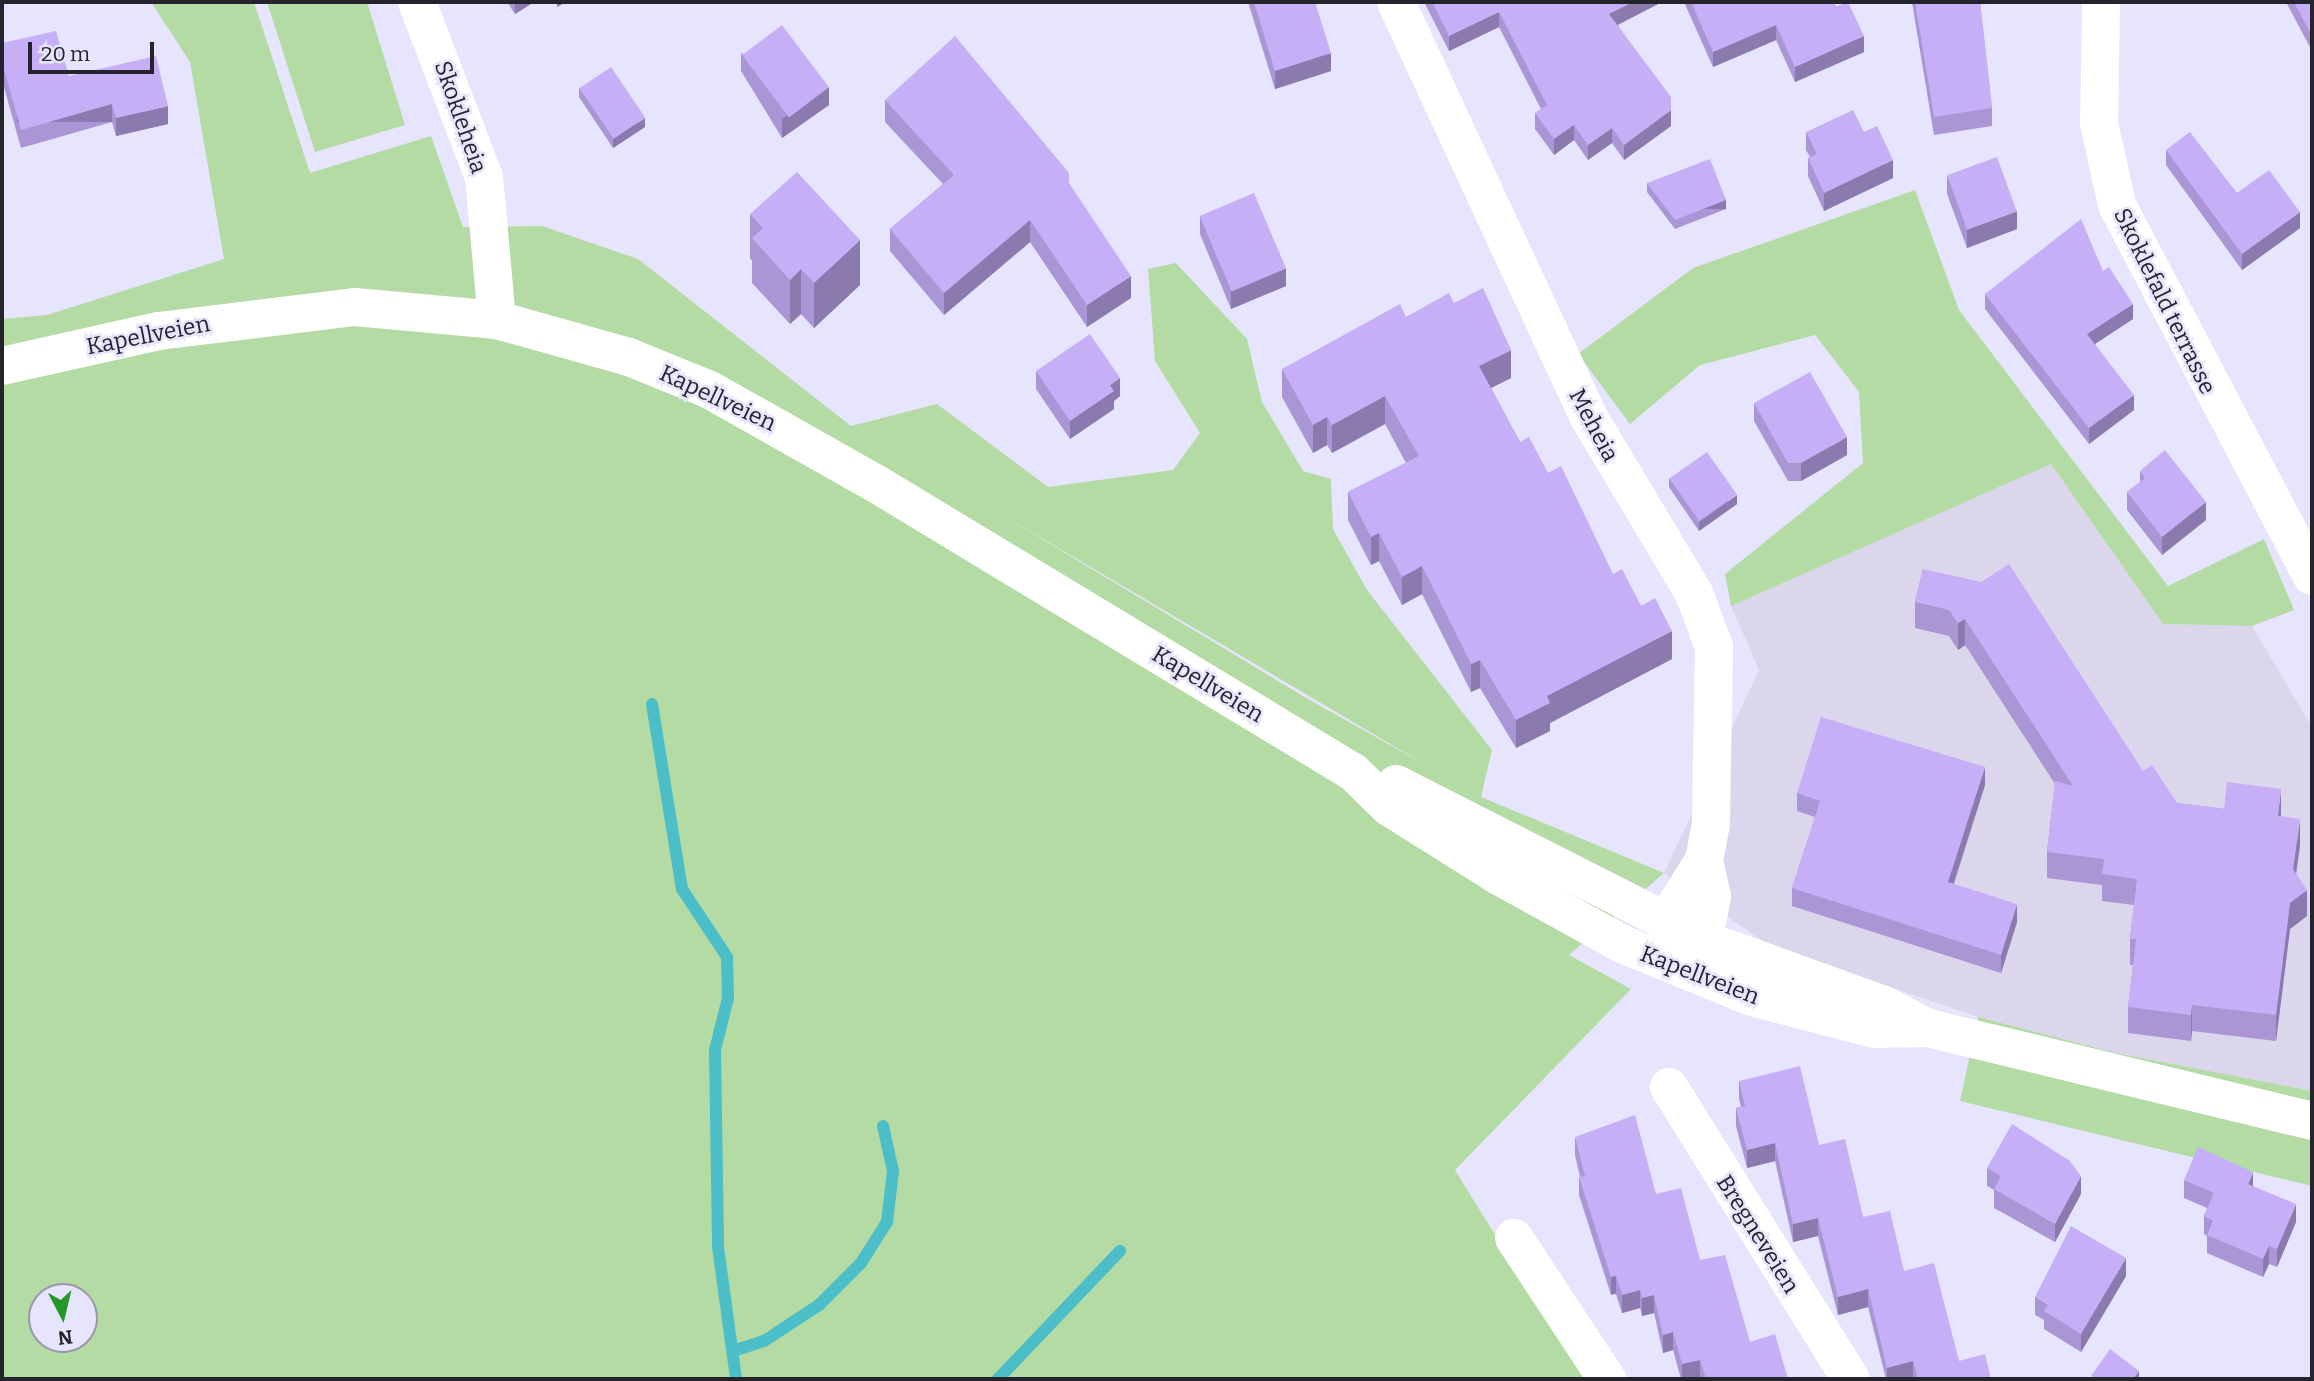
<!DOCTYPE html>
<style>
body{margin:0}
#map{position:relative;width:2314px;height:1381px;overflow:hidden;background:#e7e5fd;font-family:Bitter,serif}
div>[style]{position:absolute}
.commercial>*{inset:0;background:#dbd6ec}
.green>*{inset:0;background:#b5dba5}
.stream>*{height:12px;margin:-6px;padding:0 6px;transform-origin:6px;border-radius:6px;background:#4bbec8}
.minor>*{height:38px;margin:-19px;padding:0 19px;transform-origin:19px;border-radius:19px;background:#fff}
.major>*{height:38px;margin:-19px;padding:0 19px;transform-origin:19px;border-radius:19px;background:#fff}
.wall>*{inset:0;background:#aa96d4}
.shaded-wall>*{inset:0;background:#8b7aad;transform-origin:0 0}
.building>*{inset:0;background:#c6aff7;transform-origin:0 0}
span{translate:-50% -50%;white-space:nowrap;text-align:center;line-height:1.15;-webkit-text-stroke:5px #e7e5fd;paint-order:stroke}
.street-label{font-size:23px;color:#25242d}
.frame{position:absolute;inset:0;border:4px solid #25242d;pointer-events:none}
.north{position:absolute;left:28px;top:1283px;width:70px;height:70px;box-sizing:border-box;background:#e7e5fd;border:2px solid #9998aa;border-radius:50%;rotate:173deg;font-size:19px;font-weight:700;line-height:28px;text-align:center;color:#25242d}
.north::after{content:'';display:block;margin:auto;width:24px;height:32px;background:#239828;clip-path:polygon(50% 0,100% 100%,50% 72%,0 100%)}
.scale{position:absolute;left:28px;top:42px;width:126px;height:32px;box-sizing:border-box;border:4px solid #25242d;border-top:0;padding-left:9px;font-size:21px;line-height:24px;white-space:nowrap;color:#25242d;-webkit-text-stroke:5px #e7e5fd;paint-order:stroke}
</style>
<div id="map">
<div class="commercial">
<div style="clip-path:polygon(2051px 464px,2163px 624px,2252px 626px,2312px 727px,2312px 1091px,2116px 1053px,1978px 1017px,1770px 946px,1664px 873px,1759px 670px,1731px 606px)"></div>
</div>
<div class="green">
<div style="clip-path:polygon(evenodd,151px 2px,254px 2px,310px 173px,431px 136px,463px 227px,542px 226px,638px 259px,851px 426px,937px 404px,1048px 487px,1173px 470px,1200px 433px,1155px 361px,1148px 269px,1176px 263px,1247px 339px,1262px 402px,1303px 471px,1331px 479px,1333px 529px,1367px 590px,1492px 750px,1481px 797px,1664px 873px,1569px 955px,1631px 989px,1455px 1170px,1584px 1379px,2px 1379px,2px 319px,47px 315px,224px 259px,190px 62px,151px 2px,999px 513px,1426px 765px,1308px 699px,999px 513px,151px 2px,42px 1297px,84px 1297px,84px 1339px,42px 1339px,42px 1297px)"></div>
<div style="clip-path:polygon(267px 2px,367px 2px,405px 125px,315px 152px)"></div>
<div style="clip-path:polygon(1915px 190px,1959px 310px,2168px 586px,2264px 539px,2294px 610px,2252px 626px,2163px 624px,2051px 464px,1731px 606px,1725px 574px,1863px 463px,1859px 392px,1815px 335px,1700px 365px,1630px 424px,1578px 354px,1693px 268px)"></div>
<div style="clip-path:polygon(1978px 1017px,2116px 1053px,2312px 1091px,2312px 1186px,1960px 1101px)"></div>
</div>
<div class="stream">
<div style="left:652px;top:704px;width:187px;rotate:80.8deg"></div>
<div style="left:682px;top:889px;width:82px;rotate:56.5deg"></div>
<div style="left:727px;top:957px;width:41px;rotate:88.6deg"></div>
<div style="left:728px;top:998px;width:54px;rotate:104deg"></div>
<div style="left:715px;top:1050px;width:197px;rotate:89.1deg"></div>
<div style="left:718px;top:1247px;width:133px;rotate:82.2deg"></div>
<div style="left:733px;top:1351px;width:33px;rotate:-18deg"></div>
<div style="left:764px;top:1341px;width:66px;rotate:-33.2deg"></div>
<div style="left:819px;top:1305px;width:59px;rotate:-45deg"></div>
<div style="left:861px;top:1263px;width:49px;rotate:-57.6deg"></div>
<div style="left:887px;top:1222px;width:51px;rotate:-83.3deg"></div>
<div style="left:893px;top:1171px;width:46px;rotate:-102.5deg"></div>
<div style="left:998px;top:1379px;width:177px;rotate:-46.4deg"></div>
</div>
<div class="minor">
<div style="left:417px;top:2px;width:187px;rotate:69.1deg"></div>
<div style="left:484px;top:177px;width:144px;rotate:84.8deg"></div>
<div style="left:1396px;top:2px;width:456px;rotate:65.1deg"></div>
<div style="left:1588px;top:416px;width:206px;rotate:59.1deg"></div>
<div style="left:1694px;top:593px;width:58px;rotate:69.7deg"></div>
<div style="left:1714px;top:647px;width:177px;rotate:91deg"></div>
<div style="left:1711px;top:824px;width:37px;rotate:101deg"></div>
<div style="left:1704px;top:860px;width:72px;rotate:121.9deg"></div>
<div style="left:1666px;top:921px;width:32px;rotate:81deg"></div>
<div style="left:2101px;top:2px;width:121px;rotate:90.9deg"></div>
<div style="left:2099px;top:123px;width:84px;rotate:77.6deg"></div>
<div style="left:2117px;top:205px;width:419px;rotate:62.3deg"></div>
<div style="left:1677px;top:961px;width:54px;rotate:-54.8deg"></div>
<div style="left:1708px;top:917px;width:21px;rotate:-79deg"></div>
<div style="left:1712px;top:896px;width:37px;rotate:-103deg"></div>
<div style="left:1669px;top:1087px;width:344px;rotate:58.1deg"></div>
<div style="left:1514px;top:1238px;width:169px;rotate:56.6deg"></div>
</div>
<div class="major">
<div style="left:2px;top:366px;width:161px;rotate:-12.6deg"></div>
<div style="left:159px;top:331px;width:197px;rotate:-7deg"></div>
<div style="left:355px;top:307px;width:143px;rotate:5.2deg"></div>
<div style="left:497px;top:320px;width:137px;rotate:15.7deg"></div>
<div style="left:629px;top:357px;width:85px;rotate:22.1deg"></div>
<div style="left:708px;top:389px;width:192px;rotate:29.4deg"></div>
<div style="left:875px;top:483px;width:559px;rotate:31.16deg"></div>
<div style="left:1353px;top:772px;width:50px;rotate:44.2deg"></div>
<div style="left:1389px;top:807px;width:130px;rotate:32.1deg"></div>
<div style="left:1499px;top:876px;width:141px;rotate:28.9deg"></div>
<div style="left:1622px;top:944px;width:140px;rotate:22.2deg"></div>
<div style="left:1752px;top:997px;width:127px;rotate:14.6deg"></div>
<div style="left:1875px;top:1029px;width:53px;rotate:-1.1deg"></div>
<div style="left:1396px;top:784px;width:340px;rotate:26.9deg"></div>
<div style="left:1699px;top:938px;width:197px;rotate:19.9deg"></div>
<div style="left:1884px;top:1005px;width:50px;rotate:27.6deg"></div>
<div style="left:1928px;top:1028px;width:395px;rotate:13.6deg"></div>
</div>
<div class="wall">
<div style="clip-path:polygon(507px 2px,534px 2px,515px 14px)"></div>
<div style="clip-path:polygon(1248px 2px,1315px 2px,1331px 71px,1275px 89px)"></div>
<div style="clip-path:polygon(1424px 2px,1662px 2px,1618px 25px,1671px 126px,1624px 160px,1612px 143px,1588px 160px,1574px 140px,1554px 155px,1535px 129px,1535px 113px,1541px 109px,1499px 27px,1449px 51px)"></div>
<div style="clip-path:polygon(1684px 2px,1833px 2px,1864px 52px,1795px 82px,1776px 40px,1713px 67px)"></div>
<div style="clip-path:polygon(1912px 2px,1980px 2px,1992px 108px,1992px 126px,1934px 135px)"></div>
<div style="clip-path:polygon(2286px 2px,2312px 2px,2312px 51px)"></div>
<div style="clip-path:polygon(2px 43px,69px 76px,168px 124px,116px 136px,112px 122px,21px 148px,2px 80px)"></div>
<div style="clip-path:polygon(741px 53px,829px 105px,782px 138px,741px 71px)"></div>
<div style="clip-path:polygon(579px 88px,645px 127px,613px 148px,579px 97px)"></div>
<div style="clip-path:polygon(885px 100px,1069px 183px,1131px 298px,1087px 327px,1030px 242px,944px 315px,890px 251px,890px 229px,943px 184px,885px 122px)"></div>
<div style="clip-path:polygon(1806px 132px,1864px 132px,1893px 178px,1824px 211px,1808px 176px,1808px 158px,1810px 157px,1806px 150px)"></div>
<div style="clip-path:polygon(2166px 150px,2237px 193px,2300px 228px,2242px 270px,2166px 165px)"></div>
<div style="clip-path:polygon(1947px 176px,2017px 229px,1967px 248px,1947px 194px)"></div>
<div style="clip-path:polygon(1647px 183px,1726px 209px,1675px 229px,1647px 192px)"></div>
<div style="clip-path:polygon(750px 214px,860px 285px,814px 328px,801px 314px,790px 324px,752px 283px,752px 260px,750px 259px)"></div>
<div style="clip-path:polygon(1200px 216px,1286px 286px,1231px 309px,1200px 234px)"></div>
<div style="clip-path:polygon(2103px 271px,2133px 319px,2095px 344px,2134px 410px,2089px 444px,1985px 309px,1985px 294px)"></div>
<div style="clip-path:polygon(1454px 303px,1511px 378px,1491px 388px,1520px 442px,1548px 473px,1613px 574px,1641px 606px,1672px 659px,1550px 723px,1550px 731px,1516px 748px,1480px 688px,1471px 692px,1422px 594px,1402px 605px,1379px 561px,1371px 565px,1348px 520px,1348px 492px,1406px 463px,1385px 424px,1332px 453px,1327px 445px,1313px 453px,1282px 397px,1282px 369px,1406px 317px)"></div>
<div style="clip-path:polygon(1036px 371px,1120px 396px,1114px 401px,1114px 409px,1070px 439px,1036px 389px)"></div>
<div style="clip-path:polygon(1754px 403px,1847px 455px,1801px 481px,1788px 481px,1754px 421px)"></div>
<div style="clip-path:polygon(2140px 471px,2206px 520px,2162px 555px,2127px 510px,2127px 492px,2140px 482px)"></div>
<div style="clip-path:polygon(1669px 478px,1737px 504px,1699px 531px,1669px 487px)"></div>
<div style="clip-path:polygon(1923px 569px,2177px 803px,2281px 816px,2300px 845px,2296px 874px,2307px 916px,2290px 929px,2276px 1041px,2192px 1031px,2191px 1041px,2128px 1033px,2128px 1007px,2133px 965px,2130px 965px,2130px 939px,2134px 905px,2102px 901px,2102px 885px,2047px 878px,2047px 852px,2055px 784px,1965px 645px,1958px 650px,1949px 636px,1915px 628px,1915px 602px)"></div>
<div style="clip-path:polygon(1985px 785px,1954px 884px,2017px 922px,2001px 973px,1792px 906px,1792px 888px,1815px 817px,1797px 811px,1797px 793px)"></div>
<div style="clip-path:polygon(1739px 1081px,1819px 1145px,1863px 1217px,1904px 1271px,1959px 1361px,1991px 1379px,1886px 1379px,1868px 1307px,1838px 1315px,1818px 1236px,1793px 1242px,1775px 1161px,1747px 1168px,1736px 1126px,1736px 1108px,1741px 1107px,1739px 1099px)"></div>
<div style="clip-path:polygon(1575px 1137px,1656px 1194px,1700px 1260px,1750px 1342px,1788px 1379px,1701px 1379px,1700px 1378px,1694px 1379px,1681px 1379px,1673px 1350px,1663px 1353px,1654px 1313px,1642px 1316px,1640px 1308px,1622px 1313px,1616px 1294px,1611px 1295px,1579px 1195px,1579px 1177px,1580px 1177px,1575px 1155px)"></div>
<div style="clip-path:polygon(1987px 1168px,2081px 1194px,2055px 1242px,1994px 1208px,1994px 1190px,1987px 1186px)"></div>
<div style="clip-path:polygon(2184px 1180px,2253px 1186px,2296px 1222px,2277px 1267px,2269px 1264px,2263px 1277px,2207px 1253px,2207px 1236px,2204px 1234px,2204px 1216px,2207px 1208px,2184px 1198px)"></div>
<div style="clip-path:polygon(2126px 1276px,2081px 1352px,2044px 1329px,2044px 1320px,2035px 1315px,2035px 1297px)"></div>
</div>
<div class="shaded-wall">
<div style="clip-path:polygon(515px 2px,534px 2px,515px 14px)"></div>
<div style="clip-path:polygon(557px 2px,566px 2px,557px 7px)"></div>
<div style="clip-path:polygon(1633px 2px,1662px 2px,1609px 29px,1609px 14px)"></div>
<div style="clip-path:polygon(1499px 12px,1499px 27px,1449px 51px,1449px 36px)"></div>
<div style="clip-path:polygon(1776px 25px,1776px 40px,1713px 67px,1713px 52px)"></div>
<div style="clip-path:polygon(1864px 36px,1864px 52px,1795px 82px,1795px 67px)"></div>
<div style="clip-path:polygon(1331px 53px,1331px 71px,1275px 89px,1275px 71px)"></div>
<div style="clip-path:polygon(829px 87px,829px 105px,782px 138px,782px 119px)"></div>
<div style="left:112px;top:104px;width:18px;height:95px;rotate:90deg"></div>
<div style="clip-path:polygon(168px 106px,168px 124px,116px 136px,116px 118px)"></div>
<div style="clip-path:polygon(1671px 110px,1671px 126px,1624px 160px,1624px 145px)"></div>
<div style="clip-path:polygon(645px 118px,645px 127px,613px 148px,613px 139px)"></div>
<div style="clip-path:polygon(1574px 125px,1574px 140px,1554px 155px,1554px 139px)"></div>
<div style="clip-path:polygon(1612px 128px,1612px 143px,1588px 160px,1588px 145px)"></div>
<div style="clip-path:polygon(1893px 160px,1893px 178px,1824px 211px,1824px 193px)"></div>
<div style="left:1726px;top:200px;width:9px;height:55px;rotate:90deg"></div>
<div style="clip-path:polygon(2017px 211px,2017px 229px,1967px 248px,1967px 230px)"></div>
<div style="clip-path:polygon(2300px 212px,2300px 228px,2242px 270px,2242px 254px)"></div>
<div style="clip-path:polygon(1030px 220px,1030px 242px,944px 315px,944px 293px)"></div>
<div style="clip-path:polygon(860px 240px,860px 285px,814px 328px,814px 283px)"></div>
<div style="clip-path:polygon(1286px 268px,1286px 286px,1231px 309px,1231px 291px)"></div>
<div style="clip-path:polygon(801px 269px,801px 314px,790px 324px,790px 280px)"></div>
<div style="clip-path:polygon(1131px 276px,1131px 298px,1087px 327px,1087px 305px)"></div>
<div style="clip-path:polygon(2133px 304px,2133px 319px,2087px 349px,2087px 334px)"></div>
<div style="clip-path:polygon(1511px 350px,1511px 378px,1479px 394px,1479px 366px)"></div>
<div style="clip-path:polygon(1120px 378px,1120px 396px,1114px 401px,1114px 409px,1070px 439px,1070px 421px,1110px 385px)"></div>
<div style="clip-path:polygon(2134px 395px,2134px 410px,2089px 444px,2089px 428px)"></div>
<div style="clip-path:polygon(1385px 396px,1385px 424px,1332px 453px,1332px 425px)"></div>
<div style="clip-path:polygon(1327px 417px,1327px 445px,1313px 453px,1313px 425px)"></div>
<div style="clip-path:polygon(1847px 437px,1847px 455px,1801px 481px,1801px 463px)"></div>
<div style="clip-path:polygon(1737px 495px,1737px 504px,1699px 531px,1699px 522px)"></div>
<div style="clip-path:polygon(2206px 502px,2206px 520px,2162px 555px,2162px 537px)"></div>
<div style="clip-path:polygon(1379px 533px,1379px 561px,1371px 565px,1371px 537px)"></div>
<div style="clip-path:polygon(1422px 566px,1422px 594px,1402px 605px,1402px 577px)"></div>
<div style="clip-path:polygon(1965px 619px,1965px 645px,1958px 650px,1958px 623px)"></div>
<div style="clip-path:polygon(1672px 631px,1672px 659px,1550px 723px,1550px 731px,1516px 748px,1516px 720px,1547px 696px)"></div>
<div style="clip-path:polygon(1480px 660px,1480px 688px,1471px 692px,1471px 664px)"></div>
<div style="clip-path:polygon(1985px 767px,1985px 785px,1948px 900px,1948px 882px)"></div>
<div style="clip-path:polygon(2281px 789px,2281px 815px,2278px 842px,2278px 816px)"></div>
<div style="clip-path:polygon(2300px 819px,2300px 845px,2293px 896px,2293px 869px)"></div>
<div style="clip-path:polygon(2307px 890px,2307px 916px,2290px 929px,2276px 1041px,2276px 1015px,2290px 903px)"></div>
<div style="clip-path:polygon(2017px 904px,2017px 922px,2001px 973px,2001px 955px)"></div>
<div style="clip-path:polygon(2192px 1005px,2192px 1031px,2191px 1041px,2191px 1015px)"></div>
<div style="clip-path:polygon(1775px 1143px,1775px 1161px,1747px 1168px,1747px 1150px)"></div>
<div style="clip-path:polygon(2253px 1172px,2253px 1190px,2248px 1184px)"></div>
<div style="clip-path:polygon(2081px 1176px,2081px 1194px,2055px 1242px,2055px 1224px)"></div>
<div style="clip-path:polygon(2296px 1204px,2296px 1222px,2277px 1267px,2277px 1249px)"></div>
<div style="clip-path:polygon(1818px 1218px,1818px 1236px,1793px 1242px,1793px 1224px)"></div>
<div style="clip-path:polygon(2269px 1246px,2269px 1264px,2263px 1277px,2263px 1259px)"></div>
<div style="clip-path:polygon(2126px 1258px,2126px 1276px,2081px 1352px,2081px 1334px)"></div>
<div style="left:1616px;top:1276px;width:18px;height:5px;rotate:90deg"></div>
<div style="clip-path:polygon(1868px 1289px,1868px 1307px,1838px 1315px,1838px 1297px)"></div>
<div style="clip-path:polygon(1640px 1290px,1640px 1308px,1622px 1313px,1622px 1295px)"></div>
<div style="clip-path:polygon(1654px 1295px,1654px 1313px,1642px 1316px,1642px 1298px)"></div>
<div style="clip-path:polygon(1673px 1332px,1673px 1350px,1663px 1353px,1663px 1335px)"></div>
<div style="clip-path:polygon(1700px 1360px,1700px 1378px,1694px 1379px,1682px 1379px,1682px 1364px)"></div>
<div style="clip-path:polygon(1913px 1361px,1913px 1379px,1887px 1379px,1887px 1368px)"></div>
<div style="clip-path:polygon(2139px 1371px,2139px 1379px,2133px 1379px)"></div>
</div>
<div class="building">
<div style="clip-path:polygon(1254px 2px,1315px 2px,1331px 53px,1275px 71px)"></div>
<div style="clip-path:polygon(1432px 2px,1633px 2px,1609px 14px,1671px 97px,1671px 110px,1624px 145px,1612px 128px,1588px 145px,1574px 125px,1554px 139px,1535px 113px,1547px 105px,1499px 12px,1449px 36px)"></div>
<div style="clip-path:polygon(1691px 2px,1833px 2px,1835px 7px,1848px 2px,1864px 36px,1795px 67px,1776px 25px,1713px 52px)"></div>
<div style="clip-path:polygon(1915px 2px,1980px 2px,1992px 108px,1934px 117px)"></div>
<div style="clip-path:polygon(2294px 2px,2312px 2px,2312px 36px)"></div>
<div style="left:782px;top:25px;width:78px;height:50px;rotate:53deg"></div>
<div style="clip-path:polygon(56px 31px,69px 76px,156px 56px,168px 106px,116px 118px,112px 104px,21px 130px,2px 62px,2px 43px)"></div>
<div style="clip-path:polygon(955px 36px,1069px 173px,1069px 183px,1131px 276px,1087px 305px,1030px 220px,944px 293px,890px 229px,954px 175px,885px 100px)"></div>
<div style="left:611px;top:67px;width:61px;height:38px;rotate:56deg"></div>
<div style="clip-path:polygon(1853px 110px,1864px 132px,1877px 126px,1893px 160px,1824px 193px,1808px 158px,1817px 154px,1806px 132px)"></div>
<div style="clip-path:polygon(2190px 132px,2237px 193px,2269px 170px,2300px 212px,2242px 254px,2166px 150px)"></div>
<div style="left:1997px;top:157px;width:58px;height:53px;rotate:70deg"></div>
<div style="clip-path:polygon(1710px 159px,1726px 200px,1675px 220px,1647px 183px)"></div>
<div style="clip-path:polygon(797px 172px,860px 240px,814px 283px,801px 269px,790px 280px,752px 238px,763px 228px,750px 214px)"></div>
<div style="left:1254px;top:193px;width:82px;height:59px;rotate:67deg"></div>
<div style="clip-path:polygon(2081px 219px,2103px 271px,2109px 267px,2133px 304px,2087px 334px,2134px 395px,2089px 428px,1985px 294px)"></div>
<div style="clip-path:polygon(1483px 288px,1511px 350px,1479px 366px,1520px 442px,1529px 437px,1548px 473px,1561px 466px,1613px 574px,1622px 569px,1641px 606px,1655px 598px,1672px 631px,1547px 696px,1550px 703px,1516px 720px,1480px 660px,1471px 664px,1422px 566px,1402px 577px,1379px 533px,1371px 537px,1348px 492px,1419px 456px,1385px 396px,1332px 425px,1327px 417px,1313px 425px,1282px 369px,1400px 304px,1406px 317px,1449px 293px,1454px 303px)"></div>
<div style="clip-path:polygon(1090px 334px,1120px 378px,1110px 385px,1114px 391px,1070px 421px,1036px 371px)"></div>
<div style="clip-path:polygon(1810px 372px,1847px 437px,1801px 463px,1788px 463px,1754px 403px)"></div>
<div style="clip-path:polygon(2165px 450px,2206px 502px,2162px 537px,2127px 492px,2145px 478px,2140px 471px)"></div>
<div style="left:1707px;top:452px;width:52px;height:46px;rotate:55deg"></div>
<div style="clip-path:polygon(2009px 564px,2143px 771px,2152px 765px,2177px 803px,2224px 809px,2227px 782px,2281px 789px,2278px 816px,2300px 819px,2293px 869px,2307px 890px,2290px 903px,2276px 1015px,2192px 1005px,2191px 1015px,2128px 1007px,2136px 939px,2130px 939px,2137px 879px,2102px 874px,2104px 859px,2047px 852px,2055px 781px,2073px 786px,1965px 619px,1958px 623px,1949px 610px,1915px 602px,1923px 569px,1981px 582px)"></div>
<div style="clip-path:polygon(1821px 717px,1985px 767px,1948px 882px,2017px 904px,2001px 955px,1792px 888px,1820px 801px,1797px 793px)"></div>
<div style="clip-path:polygon(1800px 1066px,1819px 1145px,1845px 1139px,1863px 1217px,1890px 1211px,1904px 1271px,1934px 1263px,1959px 1361px,1985px 1354px,1991px 1379px,1918px 1379px,1913px 1361px,1887px 1368px,1868px 1289px,1838px 1297px,1818px 1218px,1793px 1224px,1775px 1143px,1747px 1150px,1736px 1108px,1745px 1106px,1739px 1081px)"></div>
<div style="clip-path:polygon(1635px 1115px,1656px 1194px,1681px 1188px,1700px 1260px,1725px 1255px,1750px 1342px,1775px 1334px,1788px 1379px,1706px 1379px,1700px 1360px,1682px 1364px,1673px 1332px,1663px 1335px,1654px 1295px,1642px 1298px,1640px 1290px,1622px 1295px,1616px 1276px,1611px 1277px,1579px 1177px,1585px 1176px,1575px 1137px)"></div>
<div style="clip-path:polygon(2012px 1124px,2070px 1161px,2081px 1176px,2055px 1224px,1994px 1189px,2001px 1176px,1987px 1168px)"></div>
<div style="clip-path:polygon(2198px 1147px,2253px 1172px,2248px 1184px,2296px 1204px,2277px 1249px,2269px 1246px,2263px 1259px,2207px 1235px,2213px 1221px,2204px 1216px,2214px 1193px,2184px 1180px)"></div>
<div style="clip-path:polygon(2071px 1226px,2126px 1258px,2081px 1334px,2044px 1311px,2048px 1305px,2035px 1297px)"></div>
<div style="clip-path:polygon(2110px 1349px,2139px 1371px,2133px 1379px,2096px 1379px,2091px 1376px)"></div>
</div>
<div class="street-label">
<span style="left:461px;top:117px;rotate:71deg">Skokleheia</span>
<span style="left:2165px;top:301px;rotate:64deg">Skoklefald terrasse</span>
<span style="left:148px;top:335px;rotate:-11deg">Kapellveien</span>
<span style="left:718px;top:398px;rotate:25deg">Kapellveien</span>
<span style="left:1594px;top:425px;rotate:62deg">Meheia</span>
<span style="left:1208px;top:684px;rotate:31deg">Kapellveien</span>
<span style="left:1700px;top:975px;rotate:21deg">Kapellveien</span>
<span style="left:1758px;top:1234px;rotate:58deg">Bregneveien</span>
</div>
<div class="frame"></div>
<div class="north">N</div>
<div class="scale">20 m</div>
</div>
